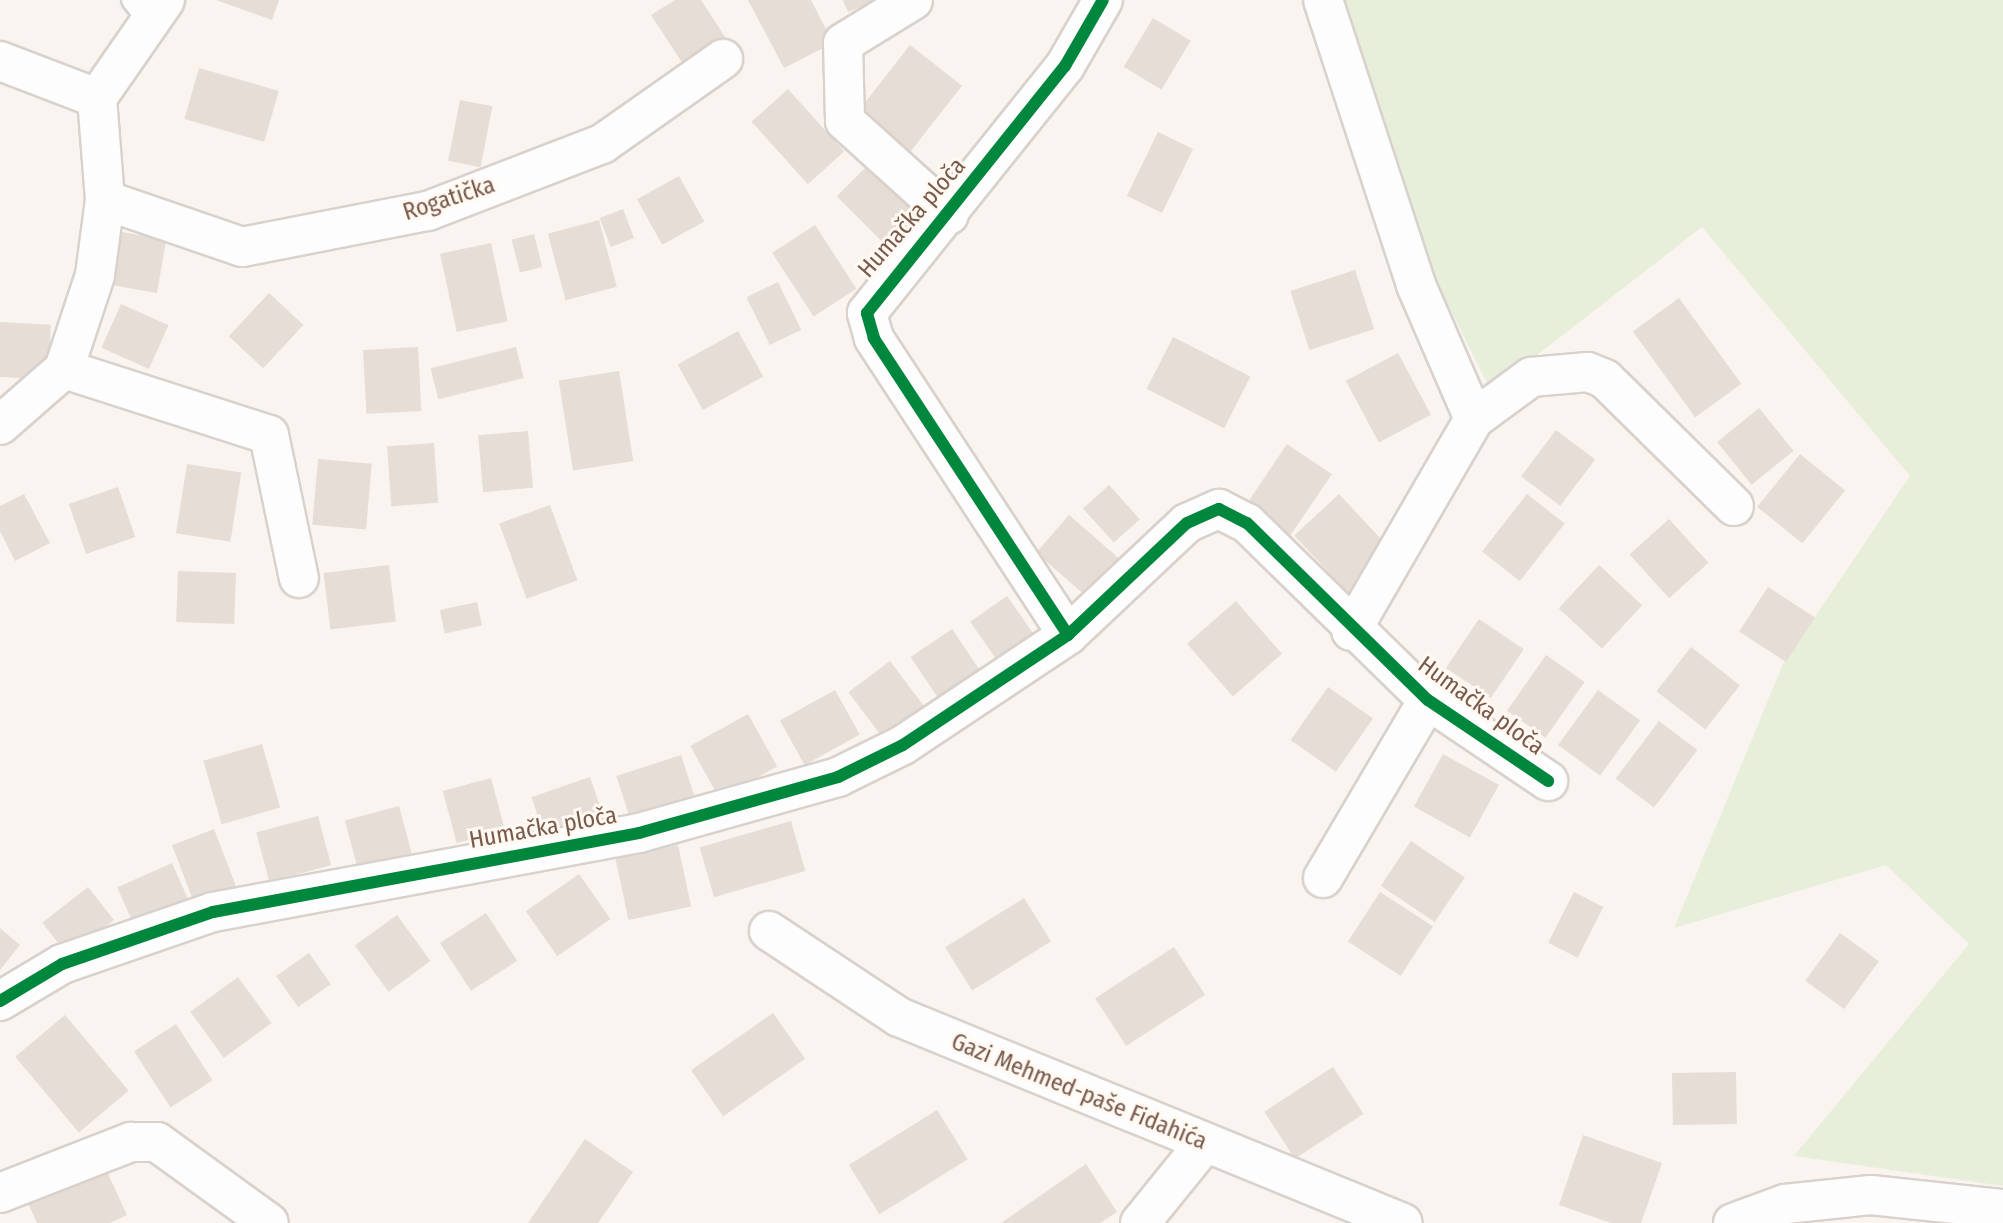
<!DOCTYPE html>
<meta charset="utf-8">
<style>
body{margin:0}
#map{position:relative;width:2003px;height:1223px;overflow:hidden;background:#f9f4ef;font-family:"Fira Sans Condensed",sans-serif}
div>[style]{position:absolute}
.green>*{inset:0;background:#e7efda}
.building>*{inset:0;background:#e5ddd6;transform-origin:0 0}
.roads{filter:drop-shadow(2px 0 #d8d1cc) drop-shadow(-2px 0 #d8d1cc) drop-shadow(0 2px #d8d1cc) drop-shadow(0 -2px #d8d1cc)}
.lane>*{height:20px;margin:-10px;padding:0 10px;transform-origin:10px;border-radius:10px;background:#fefdfd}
.street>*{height:38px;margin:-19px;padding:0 19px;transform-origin:19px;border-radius:19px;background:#fefdfd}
.cycleway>*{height:12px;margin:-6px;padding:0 6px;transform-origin:6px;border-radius:6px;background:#00873e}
span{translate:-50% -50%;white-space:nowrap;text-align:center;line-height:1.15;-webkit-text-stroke:6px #fff9f2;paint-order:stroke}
.street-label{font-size:24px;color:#785a4d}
</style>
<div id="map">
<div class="green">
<div style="clip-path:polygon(1332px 0,2003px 0,2003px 1186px,1794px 1156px,1969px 944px,1886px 865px,1674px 928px,1783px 664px,1910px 476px,1702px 227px,1491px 391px,1400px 208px)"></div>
</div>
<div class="building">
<div style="clip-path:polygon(216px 0,279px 0,272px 20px)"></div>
<div style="clip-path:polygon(675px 0,701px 0,731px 46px,689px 73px,651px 15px)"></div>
<div style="clip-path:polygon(748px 0,811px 0,833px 43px,784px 68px)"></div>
<div style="clip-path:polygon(843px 0,878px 0,848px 12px)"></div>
<div style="left:1153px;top:18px;width:44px;height:57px;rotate:31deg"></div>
<div style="left:910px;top:45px;width:66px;height:86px;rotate:38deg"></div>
<div style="left:199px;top:68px;width:83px;height:53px;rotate:16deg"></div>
<div style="left:788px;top:89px;width:84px;height:49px;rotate:48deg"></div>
<div style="left:460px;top:100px;width:33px;height:62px;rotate:11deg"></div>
<div style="left:1158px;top:132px;width:39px;height:71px;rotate:26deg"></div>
<div style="left:870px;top:163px;width:83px;height:47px;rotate:45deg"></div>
<div style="left:679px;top:176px;width:52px;height:48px;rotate:61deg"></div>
<div style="left:623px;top:209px;width:31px;height:25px;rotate:69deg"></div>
<div style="left:599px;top:220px;width:69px;height:53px;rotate:75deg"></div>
<div style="left:815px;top:225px;width:76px;height:51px;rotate:57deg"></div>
<div style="left:122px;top:232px;width:45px;height:54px;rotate:10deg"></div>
<div style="left:534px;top:234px;width:34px;height:23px;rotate:76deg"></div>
<div style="left:491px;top:243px;width:80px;height:52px;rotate:78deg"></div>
<div style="left:1355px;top:270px;width:62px;height:68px;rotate:72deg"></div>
<div style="left:778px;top:282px;width:53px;height:35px;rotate:64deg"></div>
<div style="left:269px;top:293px;width:47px;height:59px;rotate:43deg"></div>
<div style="left:1679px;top:298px;width:106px;height:57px;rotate:54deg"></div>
<div style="left:121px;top:304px;width:52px;height:48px;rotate:24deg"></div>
<div style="left:0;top:322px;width:51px;height:55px;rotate:3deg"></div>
<div style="left:738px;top:331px;width:52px;height:69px;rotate:61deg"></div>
<div style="left:1173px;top:337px;width:87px;height:58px;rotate:27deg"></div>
<div style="left:418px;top:347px;width:64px;height:55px;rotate:87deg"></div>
<div style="left:516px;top:347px;width:32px;height:88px;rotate:76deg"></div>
<div style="left:1398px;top:353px;width:70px;height:59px;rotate:62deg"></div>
<div style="left:619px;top:371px;width:91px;height:61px;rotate:81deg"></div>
<div style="left:1759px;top:408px;width:55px;height:54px;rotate:51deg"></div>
<div style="left:1556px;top:430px;width:49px;height:58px;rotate:37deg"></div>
<div style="left:528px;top:431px;width:57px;height:50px;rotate:85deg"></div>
<div style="left:434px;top:443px;width:60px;height:47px;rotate:86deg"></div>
<div style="left:1287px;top:444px;width:54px;height:75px;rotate:34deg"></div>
<div style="left:1800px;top:454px;width:58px;height:68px;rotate:39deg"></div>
<div style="left:318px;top:459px;width:54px;height:66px;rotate:5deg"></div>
<div style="left:187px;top:464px;width:55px;height:70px;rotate:9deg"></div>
<div style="left:1109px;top:485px;width:46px;height:35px;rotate:48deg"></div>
<div style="left:118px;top:487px;width:53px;height:52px;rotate:71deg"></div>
<div style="clip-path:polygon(24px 494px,50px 543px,15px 561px,0 531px,0 506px)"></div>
<div style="left:1339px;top:494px;width:82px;height:61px;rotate:47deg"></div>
<div style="left:1527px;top:494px;width:48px;height:73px;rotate:38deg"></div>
<div style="left:550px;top:505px;width:80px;height:54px;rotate:70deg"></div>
<div style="left:1069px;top:515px;width:72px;height:50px;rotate:41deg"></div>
<div style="left:1669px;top:519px;width:59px;height:53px;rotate:48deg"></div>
<div style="left:389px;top:565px;width:57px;height:66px;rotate:83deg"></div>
<div style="left:1599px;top:565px;width:59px;height:59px;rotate:43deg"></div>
<div style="left:178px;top:571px;width:58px;height:51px;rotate:2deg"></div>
<div style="left:1768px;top:587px;width:56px;height:53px;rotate:33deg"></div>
<div style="left:1007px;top:596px;width:50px;height:45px;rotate:55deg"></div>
<div style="left:1236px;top:601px;width:70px;height:65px;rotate:49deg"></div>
<div style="left:477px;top:602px;width:24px;height:38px;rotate:78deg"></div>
<div style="left:1479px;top:619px;width:54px;height:59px;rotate:34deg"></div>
<div style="left:952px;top:629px;width:55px;height:50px;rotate:56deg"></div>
<div style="left:1691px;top:647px;width:62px;height:56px;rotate:38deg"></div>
<div style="left:1546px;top:655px;width:47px;height:68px;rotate:35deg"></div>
<div style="left:890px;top:661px;width:56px;height:52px;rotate:53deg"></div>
<div style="left:1328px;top:687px;width:55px;height:65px;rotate:35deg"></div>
<div style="left:835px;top:690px;width:51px;height:63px;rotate:61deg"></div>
<div style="left:1598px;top:690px;width:52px;height:68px;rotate:36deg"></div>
<div style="left:748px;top:714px;width:60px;height:66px;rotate:61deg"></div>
<div style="left:1659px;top:721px;width:48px;height:72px;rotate:37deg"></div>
<div style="left:262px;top:744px;width:66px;height:61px;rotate:74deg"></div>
<div style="left:1443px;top:754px;width:64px;height:60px;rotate:29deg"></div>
<div style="left:681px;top:755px;width:52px;height:68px;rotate:72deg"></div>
<div style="left:590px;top:777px;width:52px;height:62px;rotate:71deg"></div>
<div style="left:491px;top:778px;width:54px;height:50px;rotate:75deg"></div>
<div style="left:399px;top:806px;width:49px;height:56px;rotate:75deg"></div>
<div style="left:318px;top:816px;width:51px;height:64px;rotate:75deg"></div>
<div style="left:791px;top:821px;width:52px;height:95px;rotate:74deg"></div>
<div style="left:214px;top:829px;width:66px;height:45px;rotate:69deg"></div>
<div style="left:1411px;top:841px;width:65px;height:54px;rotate:34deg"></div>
<div style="left:678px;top:845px;width:63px;height:64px;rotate:78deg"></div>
<div style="left:172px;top:863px;width:44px;height:60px;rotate:66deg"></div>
<div style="left:579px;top:874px;width:55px;height:65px;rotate:55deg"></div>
<div style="left:88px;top:887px;width:42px;height:58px;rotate:52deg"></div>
<div style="left:1380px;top:892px;width:63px;height:59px;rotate:33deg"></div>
<div style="left:1574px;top:892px;width:33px;height:57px;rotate:27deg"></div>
<div style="left:1024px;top:898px;width:51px;height:93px;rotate:58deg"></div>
<div style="left:486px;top:913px;width:57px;height:55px;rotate:57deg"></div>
<div style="left:397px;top:915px;width:57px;height:52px;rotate:54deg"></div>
<div style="clip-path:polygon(0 928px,20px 945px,0 970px)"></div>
<div style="left:1840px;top:933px;width:48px;height:59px;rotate:36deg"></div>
<div style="left:1174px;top:947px;width:57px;height:94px;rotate:57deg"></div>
<div style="left:309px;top:953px;width:38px;height:40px;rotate:55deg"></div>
<div style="left:238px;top:977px;width:57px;height:59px;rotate:54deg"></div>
<div style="left:773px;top:1013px;width:56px;height:100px;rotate:55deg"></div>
<div style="left:65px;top:1015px;width:99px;height:65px;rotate:50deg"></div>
<div style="left:176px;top:1024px;width:67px;height:50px;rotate:57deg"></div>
<div style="left:1333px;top:1067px;width:56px;height:82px;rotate:57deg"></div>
<div style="left:1736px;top:1072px;width:52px;height:64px;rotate:89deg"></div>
<div style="left:937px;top:1110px;width:58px;height:104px;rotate:58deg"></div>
<div style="clip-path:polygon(1583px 1135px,1662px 1163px,1641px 1223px,1611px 1223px,1559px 1205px)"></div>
<div style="clip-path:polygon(585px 1139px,633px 1172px,598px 1223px,528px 1223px)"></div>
<div style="clip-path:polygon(103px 1163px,127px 1215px,110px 1223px,37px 1223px,25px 1197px)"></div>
<div style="clip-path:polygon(1086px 1164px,1117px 1212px,1100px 1223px,1001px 1223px)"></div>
</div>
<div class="roads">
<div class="lane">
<div style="left:132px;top:0;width:28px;rotate:51deg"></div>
</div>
<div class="street">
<div style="left:913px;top:0;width:82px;rotate:148.4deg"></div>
<div style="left:843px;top:43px;width:78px;rotate:88.5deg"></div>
<div style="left:845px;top:121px;width:140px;rotate:42.1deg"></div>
<div style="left:1323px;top:0;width:300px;rotate:71.9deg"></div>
<div style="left:1416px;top:285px;width:146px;rotate:66.6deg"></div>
<div style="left:1474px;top:419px;width:245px;rotate:120.1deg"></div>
<div style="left:0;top:61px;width:104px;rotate:20.9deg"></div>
<div style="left:105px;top:200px;width:145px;rotate:18.9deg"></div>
<div style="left:242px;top:247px;width:189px;rotate:-11deg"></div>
<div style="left:428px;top:211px;width:186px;rotate:-21.1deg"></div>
<div style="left:602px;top:144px;width:148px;rotate:-35.1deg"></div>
<div style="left:64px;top:369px;width:215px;rotate:17.8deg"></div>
<div style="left:269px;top:435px;width:146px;rotate:78.2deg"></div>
<div style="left:1474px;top:419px;width:71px;rotate:-36.4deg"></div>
<div style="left:1531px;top:377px;width:57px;rotate:-5deg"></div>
<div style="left:1588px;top:372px;width:18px;rotate:22deg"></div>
<div style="left:1605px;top:379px;width:181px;rotate:44.6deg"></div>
<div style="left:0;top:425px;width:85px;rotate:-41.2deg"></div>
<div style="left:64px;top:369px;width:99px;rotate:-71.7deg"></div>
<div style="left:95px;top:275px;width:76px;rotate:-82.4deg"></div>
<div style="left:105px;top:200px;width:102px;rotate:-94.5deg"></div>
<div style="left:97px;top:98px;width:119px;rotate:-55.2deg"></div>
<div style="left:1068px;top:635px;width:355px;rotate:-123.2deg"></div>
<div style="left:874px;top:338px;width:26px;rotate:-106deg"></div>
<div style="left:867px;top:313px;width:317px;rotate:-51.3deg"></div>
<div style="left:1065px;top:66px;width:76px;rotate:-60.1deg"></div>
<div style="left:1323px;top:878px;width:207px;rotate:-59.5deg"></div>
<div style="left:769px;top:931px;width:156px;rotate:33.5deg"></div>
<div style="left:899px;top:1017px;width:544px;rotate:22.23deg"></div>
<div style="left:0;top:1001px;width:72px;rotate:-30.8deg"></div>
<div style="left:62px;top:964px;width:160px;rotate:-19deg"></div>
<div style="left:213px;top:912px;width:433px;rotate:-10.5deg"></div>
<div style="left:639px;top:833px;width:207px;rotate:-15.7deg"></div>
<div style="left:838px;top:777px;width:72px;rotate:-26.2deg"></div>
<div style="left:903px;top:745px;width:198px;rotate:-33.7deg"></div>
<div style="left:1068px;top:635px;width:163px;rotate:-43.3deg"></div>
<div style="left:1187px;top:523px;width:35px;rotate:-24deg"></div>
<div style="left:1219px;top:509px;width:31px;rotate:27deg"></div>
<div style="left:1247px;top:523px;width:253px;rotate:44.4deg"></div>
<div style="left:1428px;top:700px;width:145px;rotate:34deg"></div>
<div style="left:0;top:1193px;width:141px;rotate:-21.3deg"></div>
<div style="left:131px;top:1142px;width:26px"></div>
<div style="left:157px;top:1142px;width:138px;rotate:35.9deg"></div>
<div style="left:1140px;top:1223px;width:102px;rotate:-51deg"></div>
<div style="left:1733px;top:1223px;width:55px;rotate:-20.1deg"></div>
<div style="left:1785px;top:1204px;width:86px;rotate:-6deg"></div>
<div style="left:1871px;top:1195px;width:133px;rotate:6.1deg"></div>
</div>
</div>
<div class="cycleway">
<div style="left:1068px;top:635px;width:355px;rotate:-123.2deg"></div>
<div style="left:874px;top:338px;width:26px;rotate:-106deg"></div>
<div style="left:867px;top:313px;width:317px;rotate:-51.3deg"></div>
<div style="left:1065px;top:66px;width:76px;rotate:-60.1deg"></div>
<div style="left:0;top:1001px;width:72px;rotate:-30.8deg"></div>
<div style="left:62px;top:964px;width:160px;rotate:-19deg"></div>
<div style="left:213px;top:912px;width:433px;rotate:-10.5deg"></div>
<div style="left:639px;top:833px;width:207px;rotate:-15.7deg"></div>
<div style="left:838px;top:777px;width:72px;rotate:-26.2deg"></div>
<div style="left:903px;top:745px;width:198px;rotate:-33.7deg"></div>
<div style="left:1068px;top:635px;width:163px;rotate:-43.3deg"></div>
<div style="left:1187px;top:523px;width:35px;rotate:-24deg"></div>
<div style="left:1219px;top:509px;width:31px;rotate:27deg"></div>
<div style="left:1247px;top:523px;width:253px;rotate:44.4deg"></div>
<div style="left:1428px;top:700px;width:145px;rotate:34deg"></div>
</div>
<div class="street-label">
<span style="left:449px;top:199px;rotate:-18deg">Rogatička</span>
<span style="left:912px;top:218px;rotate:-49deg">Humačka ploča</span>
<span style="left:1481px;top:706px;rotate:36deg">Humačka ploča</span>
<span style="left:543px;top:828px;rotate:-10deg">Humačka ploča</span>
<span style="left:1079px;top:1092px;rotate:22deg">Gazi Mehmed-paše Fidahića</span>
</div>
</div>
